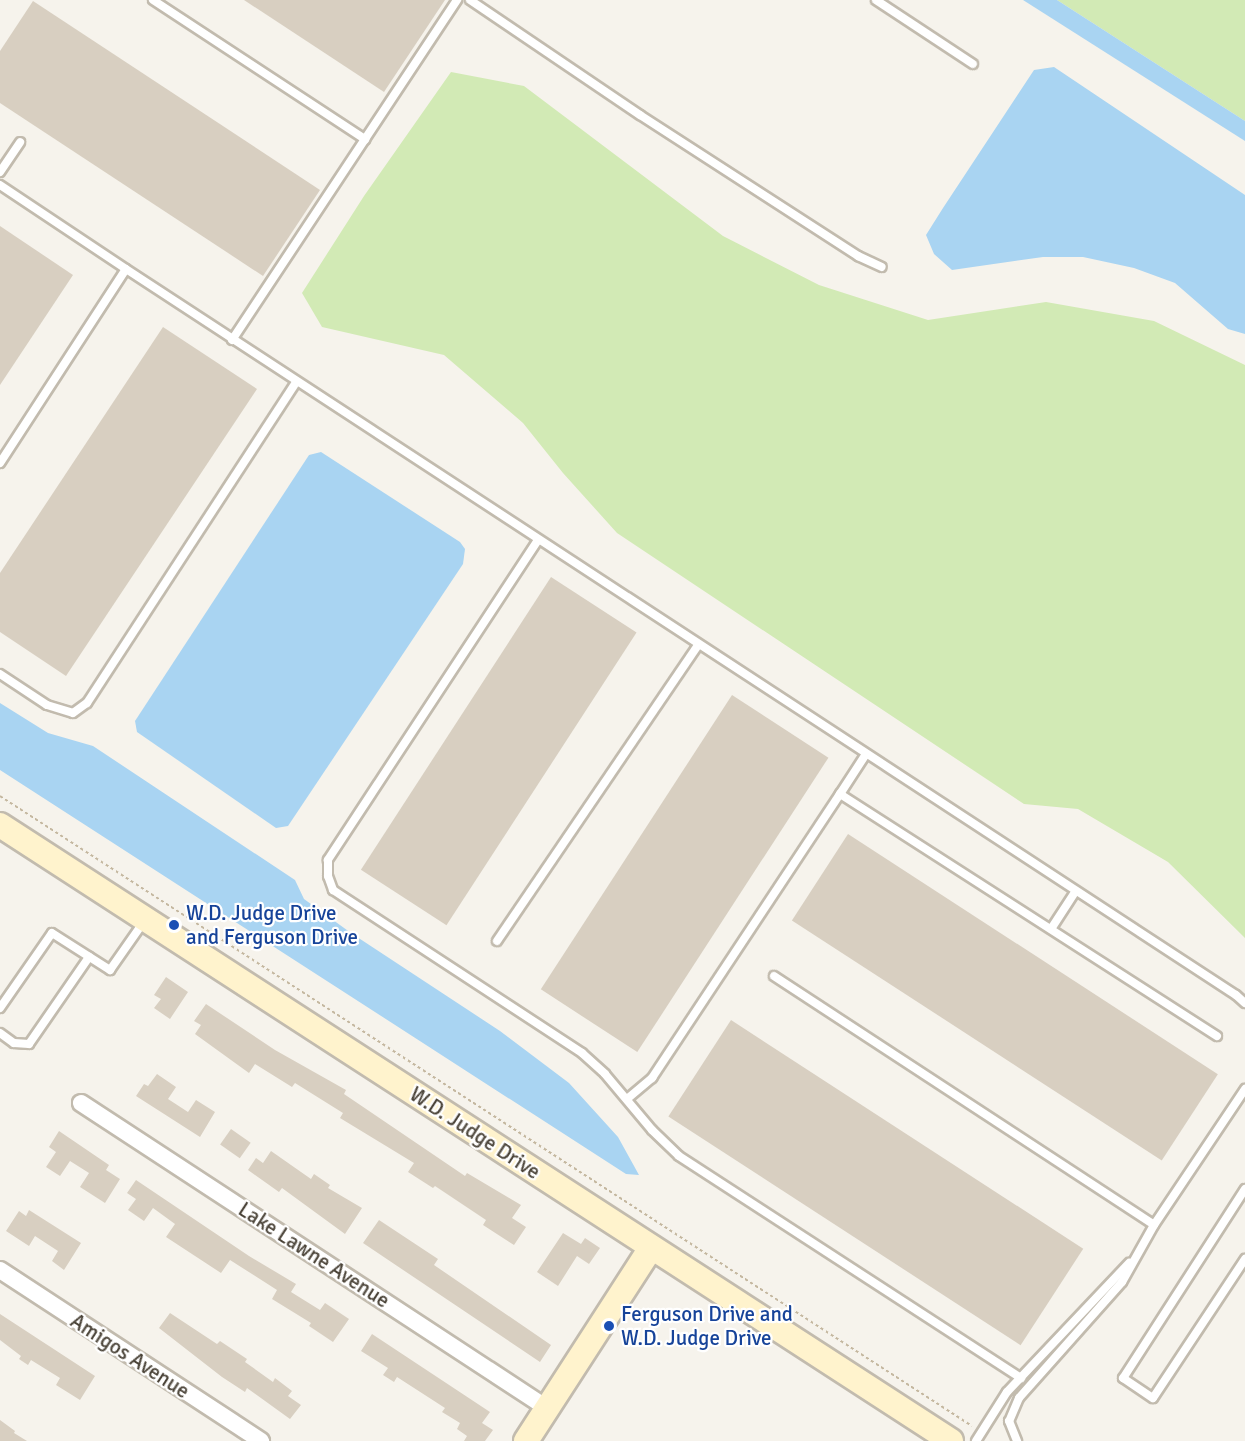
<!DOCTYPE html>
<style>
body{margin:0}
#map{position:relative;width:1245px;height:1441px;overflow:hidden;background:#f6f3ec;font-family:Signika,sans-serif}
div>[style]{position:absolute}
.green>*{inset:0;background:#d2eab5}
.water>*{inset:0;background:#a9d4f2}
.building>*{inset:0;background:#d8cfc1;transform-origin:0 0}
.path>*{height:2px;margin-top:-1px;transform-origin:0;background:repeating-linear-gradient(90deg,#c4b79f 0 3px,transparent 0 6px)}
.roads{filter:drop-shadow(2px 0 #c2bbae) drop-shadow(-2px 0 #c2bbae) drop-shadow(0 2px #c2bbae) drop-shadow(0 -2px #c2bbae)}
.lane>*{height:8px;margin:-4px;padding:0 4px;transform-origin:4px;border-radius:4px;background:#fff}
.street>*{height:16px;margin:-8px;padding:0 8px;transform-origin:8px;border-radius:8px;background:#fff}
.secondary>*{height:24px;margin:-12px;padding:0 12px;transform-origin:12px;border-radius:12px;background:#fff3cd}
.dots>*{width:16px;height:16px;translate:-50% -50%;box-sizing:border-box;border:3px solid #fff;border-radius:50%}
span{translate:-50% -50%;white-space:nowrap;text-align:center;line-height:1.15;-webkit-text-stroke:4.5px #fff;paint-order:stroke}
.transit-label{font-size:21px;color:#164399}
.left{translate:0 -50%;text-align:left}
.street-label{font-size:21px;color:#4b4439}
</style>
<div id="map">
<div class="green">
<div style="clip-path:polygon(1057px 0,1245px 0,1245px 121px)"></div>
<div style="clip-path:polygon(451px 72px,524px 86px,723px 236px,819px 285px,928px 320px,1046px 302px,1154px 321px,1245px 365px,1245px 938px,1168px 862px,1078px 809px,1024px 804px,617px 533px,563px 473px,523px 423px,444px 355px,322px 327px,302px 293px,364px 196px)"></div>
</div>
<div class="water">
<div style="clip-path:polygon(1023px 0,1057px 0,1245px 121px,1245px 141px)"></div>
<div style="clip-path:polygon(1054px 67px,1245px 195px,1245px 334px,1228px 329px,1175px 283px,1134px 268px,1083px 257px,1043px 257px,952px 270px,934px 254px,926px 235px,943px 208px,1034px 70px)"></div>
<div style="clip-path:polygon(321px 452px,460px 542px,465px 549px,463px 564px,288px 826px,276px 828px,137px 732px,135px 721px,309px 455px)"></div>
<div style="clip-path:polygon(0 703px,48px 733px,93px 746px,295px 880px,304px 899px,351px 933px,500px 1031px,569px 1083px,618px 1137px,639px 1175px,626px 1174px,0 770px)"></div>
</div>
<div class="building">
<div style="clip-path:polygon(244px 0,445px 0,384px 92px)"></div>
<div style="clip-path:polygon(33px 1px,320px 190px,263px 276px,0 103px,0 51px)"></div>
<div style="clip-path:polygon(0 226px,73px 275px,0 385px)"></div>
<div style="clip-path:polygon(163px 327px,257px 389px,66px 676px,0 632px,0 573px)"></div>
<div style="left:551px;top:577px;width:102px;height:349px;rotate:33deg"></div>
<div style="left:732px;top:695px;width:115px;height:351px;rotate:33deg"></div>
<div style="left:848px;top:834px;width:441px;height:103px;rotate:33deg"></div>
<div style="clip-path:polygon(166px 977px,188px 992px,170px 1019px,154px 1008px,161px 999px,154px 995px)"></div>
<div style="clip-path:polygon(206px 1004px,275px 1050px,346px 1090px,344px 1094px,465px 1176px,467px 1173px,521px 1205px,512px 1218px,526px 1227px,514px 1245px,483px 1225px,486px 1220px,435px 1186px,433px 1188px,408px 1172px,414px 1163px,340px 1118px,343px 1113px,295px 1083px,292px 1087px,255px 1064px,249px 1073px,195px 1034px,201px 1025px,194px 1021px)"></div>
<div style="left:731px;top:1020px;width:420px;height:115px;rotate:33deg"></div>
<div style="clip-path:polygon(157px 1074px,176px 1087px,168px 1099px,188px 1112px,196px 1100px,215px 1112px,200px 1137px,136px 1096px,144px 1084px,148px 1086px)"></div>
<div style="left:231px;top:1129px;width:24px;height:19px;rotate:35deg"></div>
<div style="clip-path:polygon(59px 1131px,109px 1165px,106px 1170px,120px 1179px,105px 1203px,80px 1187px,89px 1173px,70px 1161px,60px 1176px,46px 1167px,56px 1152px,49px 1147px)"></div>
<div style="clip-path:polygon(271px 1151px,311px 1179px,314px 1174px,330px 1185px,328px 1188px,362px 1208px,345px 1234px,282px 1188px,279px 1192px,248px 1170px,256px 1158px,263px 1163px)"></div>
<div style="clip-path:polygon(136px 1180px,249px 1256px,296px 1284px,291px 1292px,320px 1310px,325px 1303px,349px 1319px,333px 1342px,309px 1326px,311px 1323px,272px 1299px,277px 1290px,230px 1260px,221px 1273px,166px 1237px,175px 1224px,153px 1208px,144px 1221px,128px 1210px,136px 1199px,127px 1193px)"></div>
<div style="clip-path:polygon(29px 1210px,81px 1243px,64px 1270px,52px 1261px,58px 1251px,35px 1236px,29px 1246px,6px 1231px,19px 1211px,26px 1216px)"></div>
<div style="clip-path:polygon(379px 1220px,438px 1259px,434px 1265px,551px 1345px,540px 1362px,363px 1243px)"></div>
<div style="clip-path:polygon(563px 1233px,581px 1244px,585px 1238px,600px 1248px,589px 1264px,577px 1256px,558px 1286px,537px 1272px)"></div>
<div style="clip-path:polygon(170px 1313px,217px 1344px,220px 1341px,247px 1359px,245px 1362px,273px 1382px,275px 1378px,292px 1391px,288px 1396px,301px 1405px,290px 1419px,247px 1388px,245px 1392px,222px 1377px,159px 1328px)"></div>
<div style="clip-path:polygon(0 1314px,95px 1376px,80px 1400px,56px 1385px,60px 1378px,31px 1360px,28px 1365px,19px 1359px,21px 1356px,0 1340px)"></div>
<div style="clip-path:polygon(372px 1334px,490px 1412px,482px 1423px,493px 1430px,485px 1441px,464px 1441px,467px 1436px,457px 1429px,460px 1423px,442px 1412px,445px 1408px,397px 1377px,394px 1382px,383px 1375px,388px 1368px,361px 1351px)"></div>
<div style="clip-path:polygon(0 1420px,15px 1431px,14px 1433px,27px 1441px,0 1441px)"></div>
</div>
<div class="path">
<div style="left:0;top:796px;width:1158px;rotate:32.95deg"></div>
</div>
<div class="roads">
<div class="lane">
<div style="left:153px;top:0;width:254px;rotate:33.3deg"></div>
<div style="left:470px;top:0;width:205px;rotate:34.1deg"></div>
<div style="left:640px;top:115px;width:260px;rotate:32.9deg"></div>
<div style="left:858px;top:256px;width:26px;rotate:25deg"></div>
<div style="left:876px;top:0;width:116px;rotate:33.4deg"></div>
<div style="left:0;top:172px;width:36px;rotate:-56deg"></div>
<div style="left:0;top:185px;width:151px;rotate:33.7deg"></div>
<div style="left:232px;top:340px;width:408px;rotate:-56.5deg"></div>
<div style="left:0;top:463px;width:231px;rotate:-57deg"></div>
<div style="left:126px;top:269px;width:1326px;rotate:33.19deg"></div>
<div style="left:1236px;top:995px;width:12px;rotate:42deg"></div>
<div style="left:538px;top:540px;width:383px;rotate:123.3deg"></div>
<div style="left:328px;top:860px;width:16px;rotate:90deg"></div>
<div style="left:328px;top:876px;width:15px;rotate:70deg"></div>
<div style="left:333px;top:890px;width:298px;rotate:33.2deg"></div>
<div style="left:582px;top:1053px;width:31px;rotate:42deg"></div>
<div style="left:605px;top:1074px;width:73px;rotate:50deg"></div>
<div style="left:652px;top:1130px;width:37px;rotate:44deg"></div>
<div style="left:679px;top:1156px;width:408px;rotate:33deg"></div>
<div style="left:0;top:674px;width:56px;rotate:33.4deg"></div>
<div style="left:47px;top:705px;width:27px;rotate:17deg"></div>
<div style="left:73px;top:713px;width:17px;rotate:-36deg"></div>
<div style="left:87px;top:703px;width:383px;rotate:-56.9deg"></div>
<div style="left:866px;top:754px;width:48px;rotate:123deg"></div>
<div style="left:840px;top:794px;width:448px;rotate:32.7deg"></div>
<div style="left:1051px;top:929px;width:44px;rotate:-57deg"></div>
<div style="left:497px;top:941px;width:358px;rotate:-55.8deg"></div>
<div style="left:774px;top:976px;width:454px;rotate:33.2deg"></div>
<div style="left:1154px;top:1225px;width:65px;rotate:119.3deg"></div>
<div style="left:1122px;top:1282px;width:155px;rotate:131.6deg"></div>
<div style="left:1019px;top:1398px;width:25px;rotate:113deg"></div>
<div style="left:1009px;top:1421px;width:22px;rotate:68deg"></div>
<div style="left:0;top:1008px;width:91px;rotate:-55.3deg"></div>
<div style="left:52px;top:933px;width:69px;rotate:32.5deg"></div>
<div style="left:110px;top:970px;width:61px;rotate:-55deg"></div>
<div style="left:0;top:1033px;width:17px;rotate:36deg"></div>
<div style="left:14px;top:1043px;width:15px;rotate:4deg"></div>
<div style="left:29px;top:1044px;width:106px;rotate:-55.4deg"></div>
<div style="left:627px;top:1099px;width:33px;rotate:-40deg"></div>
<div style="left:652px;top:1078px;width:341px;rotate:-56.5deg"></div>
<div style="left:1245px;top:1189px;width:225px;rotate:122.8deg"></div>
<div style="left:1123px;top:1378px;width:36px;rotate:34deg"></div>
<div style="left:1153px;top:1398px;width:167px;rotate:-56.5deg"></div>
<div style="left:1154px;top:1225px;width:164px;rotate:-56.2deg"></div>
<div style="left:976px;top:1441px;width:58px;rotate:-57.7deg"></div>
<div style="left:1007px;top:1392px;width:178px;rotate:-46.6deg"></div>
</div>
<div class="street">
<div style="left:81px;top:1103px;width:557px;rotate:33.21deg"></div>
<div style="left:0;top:1270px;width:312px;rotate:33.2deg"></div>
</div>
<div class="secondary">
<div style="left:0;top:825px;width:1133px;rotate:32.93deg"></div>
<div style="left:526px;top:1441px;width:230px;rotate:-57.1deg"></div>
</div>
</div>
<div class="dots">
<div style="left:174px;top:925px;background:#1a4fb4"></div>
<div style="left:609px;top:1326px;background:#1a4fb4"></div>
</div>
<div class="transit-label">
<span class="left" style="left:186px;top:925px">W.D. Judge Drive<br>and Ferguson Drive</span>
<span class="left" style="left:621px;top:1326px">Ferguson Drive and<br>W.D. Judge Drive</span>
</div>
<div class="street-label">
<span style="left:475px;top:1133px;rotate:33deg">W.D. Judge Drive</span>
<span style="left:314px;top:1255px;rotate:33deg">Lake Lawne Avenue</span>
<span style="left:130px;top:1356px;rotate:33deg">Amigos Avenue</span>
</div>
</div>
